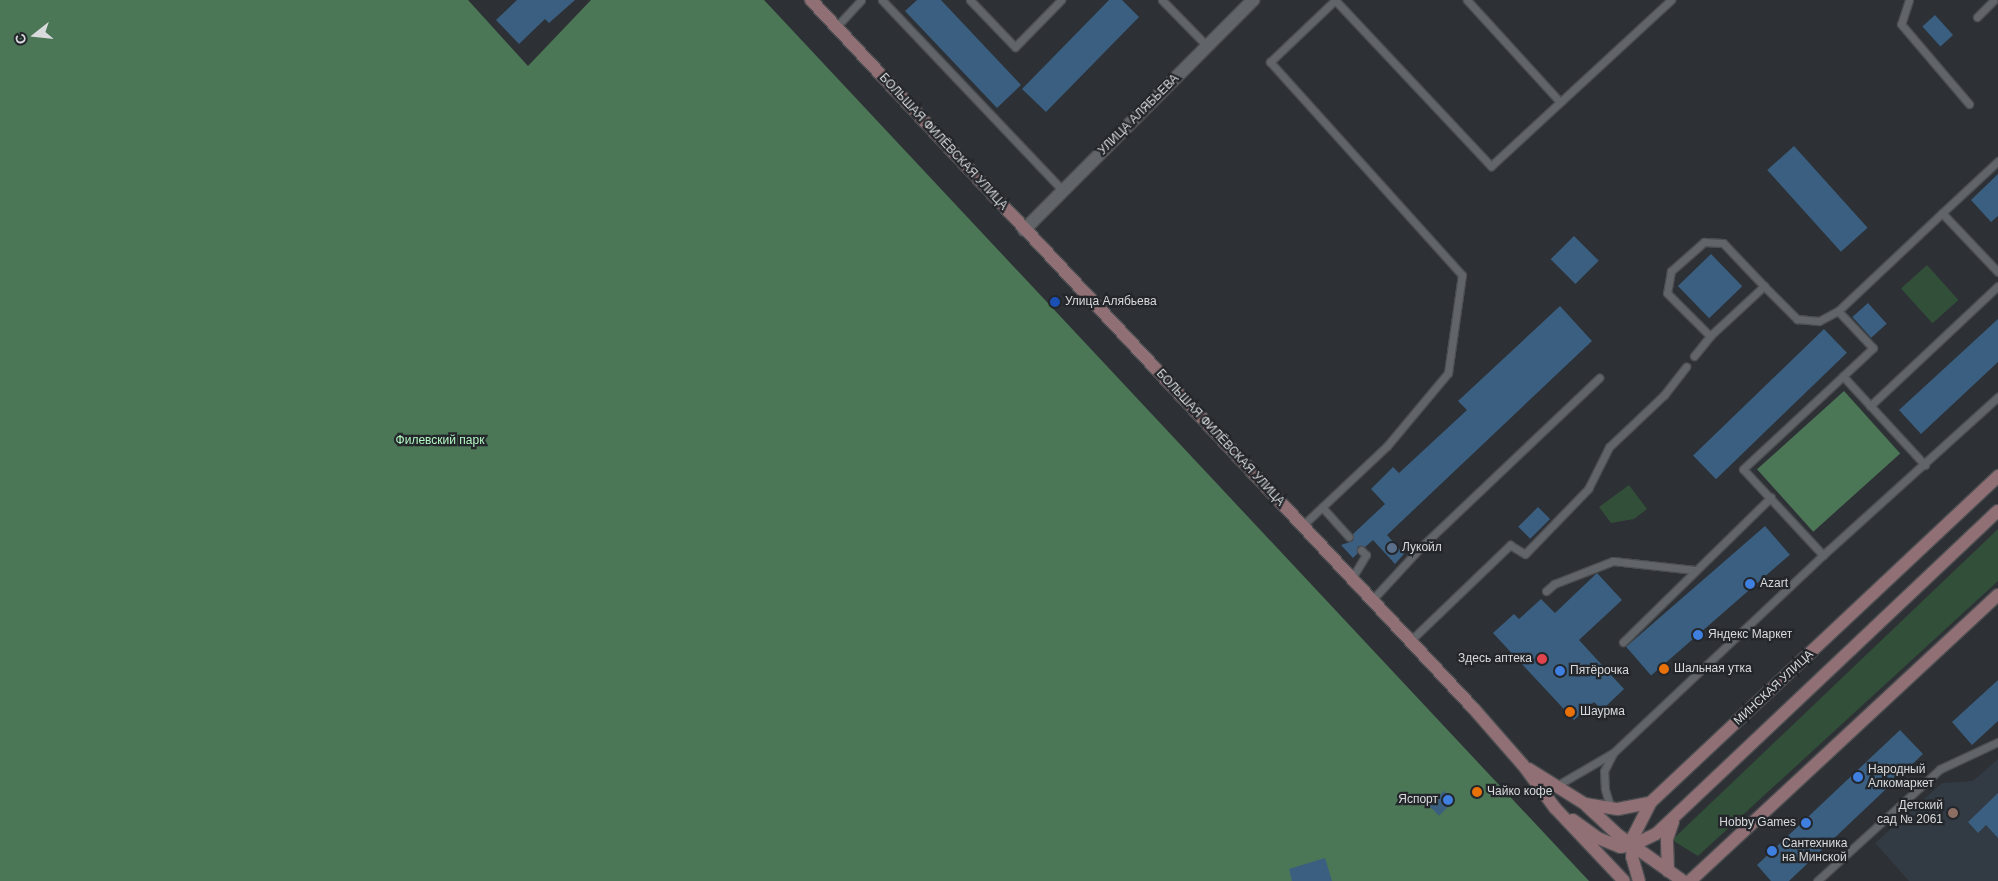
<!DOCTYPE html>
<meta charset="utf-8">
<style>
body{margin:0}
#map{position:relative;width:1998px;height:881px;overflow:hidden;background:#2d3034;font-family:Helvetica,sans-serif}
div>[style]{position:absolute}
.built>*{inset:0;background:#323a43}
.green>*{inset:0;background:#324f39;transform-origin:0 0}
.forest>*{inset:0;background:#4c7756;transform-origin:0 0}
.building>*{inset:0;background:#3a5f81;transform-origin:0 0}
.roads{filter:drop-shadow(1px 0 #4c4e51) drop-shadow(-1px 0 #4c4e51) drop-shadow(0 1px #4c4e51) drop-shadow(0 -1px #4c4e51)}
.lane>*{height:7px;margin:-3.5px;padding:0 3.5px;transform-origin:3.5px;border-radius:3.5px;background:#616569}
.street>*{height:12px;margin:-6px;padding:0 6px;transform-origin:6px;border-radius:6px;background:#616569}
.secondary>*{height:12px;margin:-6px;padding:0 6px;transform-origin:6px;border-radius:6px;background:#907074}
.dots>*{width:14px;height:14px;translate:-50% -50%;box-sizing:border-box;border:2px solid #23262a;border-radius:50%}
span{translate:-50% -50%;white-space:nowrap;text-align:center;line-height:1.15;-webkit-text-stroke:4.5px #23262a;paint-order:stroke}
.street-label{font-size:12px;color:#d8dadc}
.poi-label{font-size:12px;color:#d8dadc}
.left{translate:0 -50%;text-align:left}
.right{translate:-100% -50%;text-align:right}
.park-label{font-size:12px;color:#b2f6c1}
.north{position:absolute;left:10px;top:10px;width:50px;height:50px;-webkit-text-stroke:4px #23262a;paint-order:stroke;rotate:254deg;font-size:14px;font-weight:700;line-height:20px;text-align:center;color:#d8dadc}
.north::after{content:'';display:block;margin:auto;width:18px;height:22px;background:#d8dadc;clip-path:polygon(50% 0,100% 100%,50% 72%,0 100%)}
</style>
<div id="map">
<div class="built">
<div style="clip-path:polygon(1998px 759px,1998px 881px,1909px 881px,1875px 843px,1942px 783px,1973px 781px)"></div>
</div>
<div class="green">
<div style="left:1927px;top:265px;width:47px;height:35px;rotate:48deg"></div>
<div style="clip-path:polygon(1629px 485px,1647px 509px,1634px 519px,1611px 523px,1599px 507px)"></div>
<div style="clip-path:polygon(1998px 529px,1998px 581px,1698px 856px,1672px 840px)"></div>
</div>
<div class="forest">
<div style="clip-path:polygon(0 0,468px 0,528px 66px,591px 0,764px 0,1589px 881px,0 881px)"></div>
<div style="left:1844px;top:391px;width:84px;height:117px;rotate:48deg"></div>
</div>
<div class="building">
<div style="clip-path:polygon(517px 0,575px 0,549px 23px,545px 19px,519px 44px,496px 20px)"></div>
<div style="clip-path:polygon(917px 0,941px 0,1021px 85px,997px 108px,905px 11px)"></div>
<div style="clip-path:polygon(1109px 0,1122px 0,1139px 17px,1046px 112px,1022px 89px)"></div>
<div style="left:1935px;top:15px;width:27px;height:17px;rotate:48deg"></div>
<div style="left:1794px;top:146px;width:110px;height:36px;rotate:48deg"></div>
<div style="clip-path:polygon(1998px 174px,1998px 216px,1991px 222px,1971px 200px)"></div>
<div style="left:1574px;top:236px;width:35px;height:33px;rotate:45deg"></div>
<div style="left:1711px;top:254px;width:45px;height:46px;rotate:46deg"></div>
<div style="left:1868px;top:303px;width:28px;height:21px;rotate:48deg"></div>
<div style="clip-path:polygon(1560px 306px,1592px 341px,1387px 535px,1404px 554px,1395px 564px,1373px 540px,1365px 547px,1358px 546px,1357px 554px,1353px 558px,1341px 545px,1353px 541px,1353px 534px,1385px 504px,1371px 489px,1393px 467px,1399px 473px,1467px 410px,1458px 401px)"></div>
<div style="clip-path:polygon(1998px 319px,1998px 362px,1921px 434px,1899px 410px)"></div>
<div style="left:1824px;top:329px;width:33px;height:182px;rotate:46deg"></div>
<div style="left:1538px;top:507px;width:17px;height:28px;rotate:45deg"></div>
<div style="left:1765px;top:526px;width:38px;height:184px;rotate:49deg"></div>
<div style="clip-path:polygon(1597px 573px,1622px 600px,1579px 640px,1624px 689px,1602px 710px,1594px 702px,1574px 720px,1493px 633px,1514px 614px,1519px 619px,1541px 599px,1555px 613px)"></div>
<div style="clip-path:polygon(1998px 680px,1998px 721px,1972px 745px,1952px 722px)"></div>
<div style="clip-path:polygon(1900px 730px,1923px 754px,1789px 881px,1771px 881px,1757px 865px)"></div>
<div style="left:1444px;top:791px;width:14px;height:21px;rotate:45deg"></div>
<div style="clip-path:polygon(1998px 793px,1998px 838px,1986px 825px,1978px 833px,1968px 822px)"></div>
<div style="clip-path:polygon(1325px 858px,1332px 881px,1292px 881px,1289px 869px)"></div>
</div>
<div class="roads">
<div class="lane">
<div style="left:882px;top:0;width:263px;rotate:46.5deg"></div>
<div style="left:970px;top:0;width:65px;rotate:46.2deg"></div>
<div style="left:1015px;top:47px;width:66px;rotate:-45.6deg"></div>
<div style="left:1162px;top:0;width:64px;rotate:45.6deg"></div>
<div style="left:1467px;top:0;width:138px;rotate:47.6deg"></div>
<div style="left:1909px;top:0;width:25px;rotate:108deg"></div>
<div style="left:1901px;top:24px;width:105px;rotate:49.6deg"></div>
<div style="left:1977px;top:17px;width:23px;rotate:-45deg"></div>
<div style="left:837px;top:26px;width:35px;rotate:-47deg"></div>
<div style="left:1998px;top:161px;width:76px;rotate:137.1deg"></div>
<div style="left:1942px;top:213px;width:81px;rotate:46.5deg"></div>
<div style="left:1764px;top:286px;width:47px;rotate:45deg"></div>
<div style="left:1797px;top:319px;width:22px;rotate:5deg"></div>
<div style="left:1819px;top:321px;width:21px;rotate:-28deg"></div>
<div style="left:1694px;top:356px;width:26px;rotate:-51deg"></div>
<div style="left:1710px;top:336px;width:74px;rotate:-42.8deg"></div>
<div style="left:1764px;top:286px;width:59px;rotate:-133.6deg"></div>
<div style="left:1723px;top:243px;width:19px;rotate:-177deg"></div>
<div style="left:1704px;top:242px;width:44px;rotate:138.7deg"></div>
<div style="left:1671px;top:271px;width:22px;rotate:100deg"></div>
<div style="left:1667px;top:293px;width:61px;rotate:45deg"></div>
<div style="left:1870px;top:406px;width:175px;rotate:-43.2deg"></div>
<div style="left:1925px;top:465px;width:121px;rotate:-132.7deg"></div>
<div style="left:1843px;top:376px;width:41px;rotate:-43deg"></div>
<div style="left:1873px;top:348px;width:51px;rotate:-133.4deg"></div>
<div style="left:1838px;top:311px;width:143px;rotate:-43.3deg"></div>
<div style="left:1322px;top:507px;width:40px;rotate:48deg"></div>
<div style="left:1302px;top:526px;width:117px;rotate:-43.3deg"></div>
<div style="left:1387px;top:446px;width:95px;rotate:-50.1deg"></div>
<div style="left:1448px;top:373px;width:99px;rotate:-81.9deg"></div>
<div style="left:1462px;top:275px;width:287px;rotate:-132deg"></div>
<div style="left:1270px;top:62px;width:90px;rotate:-43.6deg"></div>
<div style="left:1335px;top:0;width:228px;rotate:46.8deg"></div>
<div style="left:1491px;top:166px;width:245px;rotate:-42.7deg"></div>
<div style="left:1823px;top:555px;width:117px;rotate:-132.9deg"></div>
<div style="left:1743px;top:469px;width:137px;rotate:-42.9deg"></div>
<div style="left:1352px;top:578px;width:27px;rotate:-59deg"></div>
<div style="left:1366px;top:555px;width:7px;rotate:-135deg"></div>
<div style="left:1546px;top:591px;width:11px;rotate:-41deg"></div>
<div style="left:1554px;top:584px;width:63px;rotate:-21.3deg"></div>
<div style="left:1613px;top:561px;width:82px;rotate:6.3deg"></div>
<div style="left:1372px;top:600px;width:75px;rotate:-47.2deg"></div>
<div style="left:1423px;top:545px;width:243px;rotate:-43.5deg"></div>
<div style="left:1410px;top:641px;width:139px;rotate:-43.8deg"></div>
<div style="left:1510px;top:545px;width:17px;rotate:31deg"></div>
<div style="left:1525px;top:554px;width:91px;rotate:-45.9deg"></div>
<div style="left:1588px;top:489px;width:47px;rotate:-63.4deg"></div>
<div style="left:1609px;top:447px;width:76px;rotate:-43.4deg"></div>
<div style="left:1664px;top:395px;width:36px;rotate:-52deg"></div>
<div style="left:1623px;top:642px;width:207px;rotate:-44.4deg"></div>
<div style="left:1556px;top:786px;width:66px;rotate:-30.1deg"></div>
<div style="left:1613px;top:753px;width:289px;rotate:-43.3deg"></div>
<div style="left:1823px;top:555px;width:236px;rotate:-42.1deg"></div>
<div style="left:1611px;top:809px;width:21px;rotate:-107deg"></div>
<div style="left:1605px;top:789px;width:18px;rotate:-93deg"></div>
<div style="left:1604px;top:771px;width:20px;rotate:-63deg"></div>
<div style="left:1817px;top:881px;width:166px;rotate:-42.3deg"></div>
<div style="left:1940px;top:769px;width:64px;rotate:-25deg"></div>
</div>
<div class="street">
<div style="left:1024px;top:230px;width:325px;rotate:-45.1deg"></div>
</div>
<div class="secondary">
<div style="left:811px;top:0;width:971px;rotate:46.92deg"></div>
<div style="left:1474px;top:709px;width:74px;rotate:48.8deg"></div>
<div style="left:1523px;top:765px;width:54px;rotate:53.3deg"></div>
<div style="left:1555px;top:808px;width:100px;rotate:46.6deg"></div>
<div style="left:1529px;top:769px;width:66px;rotate:32deg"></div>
<div style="left:1585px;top:804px;width:33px;rotate:9deg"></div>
<div style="left:1618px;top:809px;width:33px;rotate:-11deg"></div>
<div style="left:1650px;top:803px;width:478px;rotate:-43.2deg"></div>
<div style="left:1587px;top:806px;width:42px;rotate:43.1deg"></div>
<div style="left:1618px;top:835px;width:80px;rotate:35.3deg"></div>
<div style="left:1573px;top:820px;width:31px;rotate:36deg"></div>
<div style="left:1598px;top:838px;width:24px;rotate:22deg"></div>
<div style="left:1620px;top:847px;width:13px;rotate:-9deg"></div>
<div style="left:1633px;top:845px;width:25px;rotate:-26deg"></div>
<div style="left:1656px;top:834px;width:470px;rotate:-43.4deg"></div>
<div style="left:1668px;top:871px;width:32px;rotate:-92deg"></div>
<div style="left:1667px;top:839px;width:18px;rotate:-71deg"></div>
<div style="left:1639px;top:881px;width:25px;rotate:-106deg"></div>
<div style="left:1632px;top:857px;width:22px;rotate:-85deg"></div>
<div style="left:1634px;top:835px;width:36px;rotate:-63deg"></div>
<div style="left:1690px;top:881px;width:420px;rotate:-42.9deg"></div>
</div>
</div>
<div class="dots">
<div style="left:1055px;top:302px;background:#1a4fb4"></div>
<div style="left:1392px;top:548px;background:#5c6f8a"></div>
<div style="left:1750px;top:584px;background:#3f7fe0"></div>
<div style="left:1698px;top:635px;background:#3f7fe0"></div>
<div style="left:1542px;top:659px;background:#e0444e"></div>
<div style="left:1664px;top:669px;background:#e8710a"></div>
<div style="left:1560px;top:671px;background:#3f7fe0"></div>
<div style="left:1570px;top:712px;background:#e8710a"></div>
<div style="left:1858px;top:777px;background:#3f7fe0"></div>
<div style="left:1477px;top:792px;background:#e8710a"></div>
<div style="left:1448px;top:800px;background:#3f7fe0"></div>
<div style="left:1953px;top:813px;background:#8d6e63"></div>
<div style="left:1806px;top:823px;background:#3f7fe0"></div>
<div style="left:1772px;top:851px;background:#3f7fe0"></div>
</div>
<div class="street-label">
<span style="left:1139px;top:115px;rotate:-45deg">УЛИЦА АЛЯБЬЕВА</span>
<span style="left:943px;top:142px;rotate:47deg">БОЛЬШАЯ ФИЛЁВСКАЯ УЛИЦА</span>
<span style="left:1220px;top:438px;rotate:47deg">БОЛЬШАЯ ФИЛЁВСКАЯ УЛИЦА</span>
<span style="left:1774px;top:688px;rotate:-43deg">МИНСКАЯ УЛИЦА</span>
</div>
<div class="poi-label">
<span class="left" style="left:1065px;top:302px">Улица Алябьева</span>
<span class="left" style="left:1402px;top:548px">Лукойл</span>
<span class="left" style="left:1760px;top:584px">Azart</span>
<span class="left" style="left:1708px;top:635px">Яндекс Маркет</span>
<span class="right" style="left:1532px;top:659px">Здесь аптека</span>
<span class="left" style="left:1674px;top:669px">Шальная утка</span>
<span class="left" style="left:1570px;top:671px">Пятёрочка</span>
<span class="left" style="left:1580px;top:712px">Шаурма</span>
<span class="left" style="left:1868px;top:777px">Народный<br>Алкомаркет</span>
<span class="left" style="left:1487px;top:792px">Чайко кофе</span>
<span class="right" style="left:1438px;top:800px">Яспорт</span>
<span class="right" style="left:1943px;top:813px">Детский<br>сад № 2061</span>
<span class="right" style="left:1796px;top:823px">Hobby Games</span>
<span class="left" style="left:1782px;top:851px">Сантехника<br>на Минской</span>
</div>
<div class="park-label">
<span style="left:440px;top:441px">Филевский парк</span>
</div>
<div class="north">С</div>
</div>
